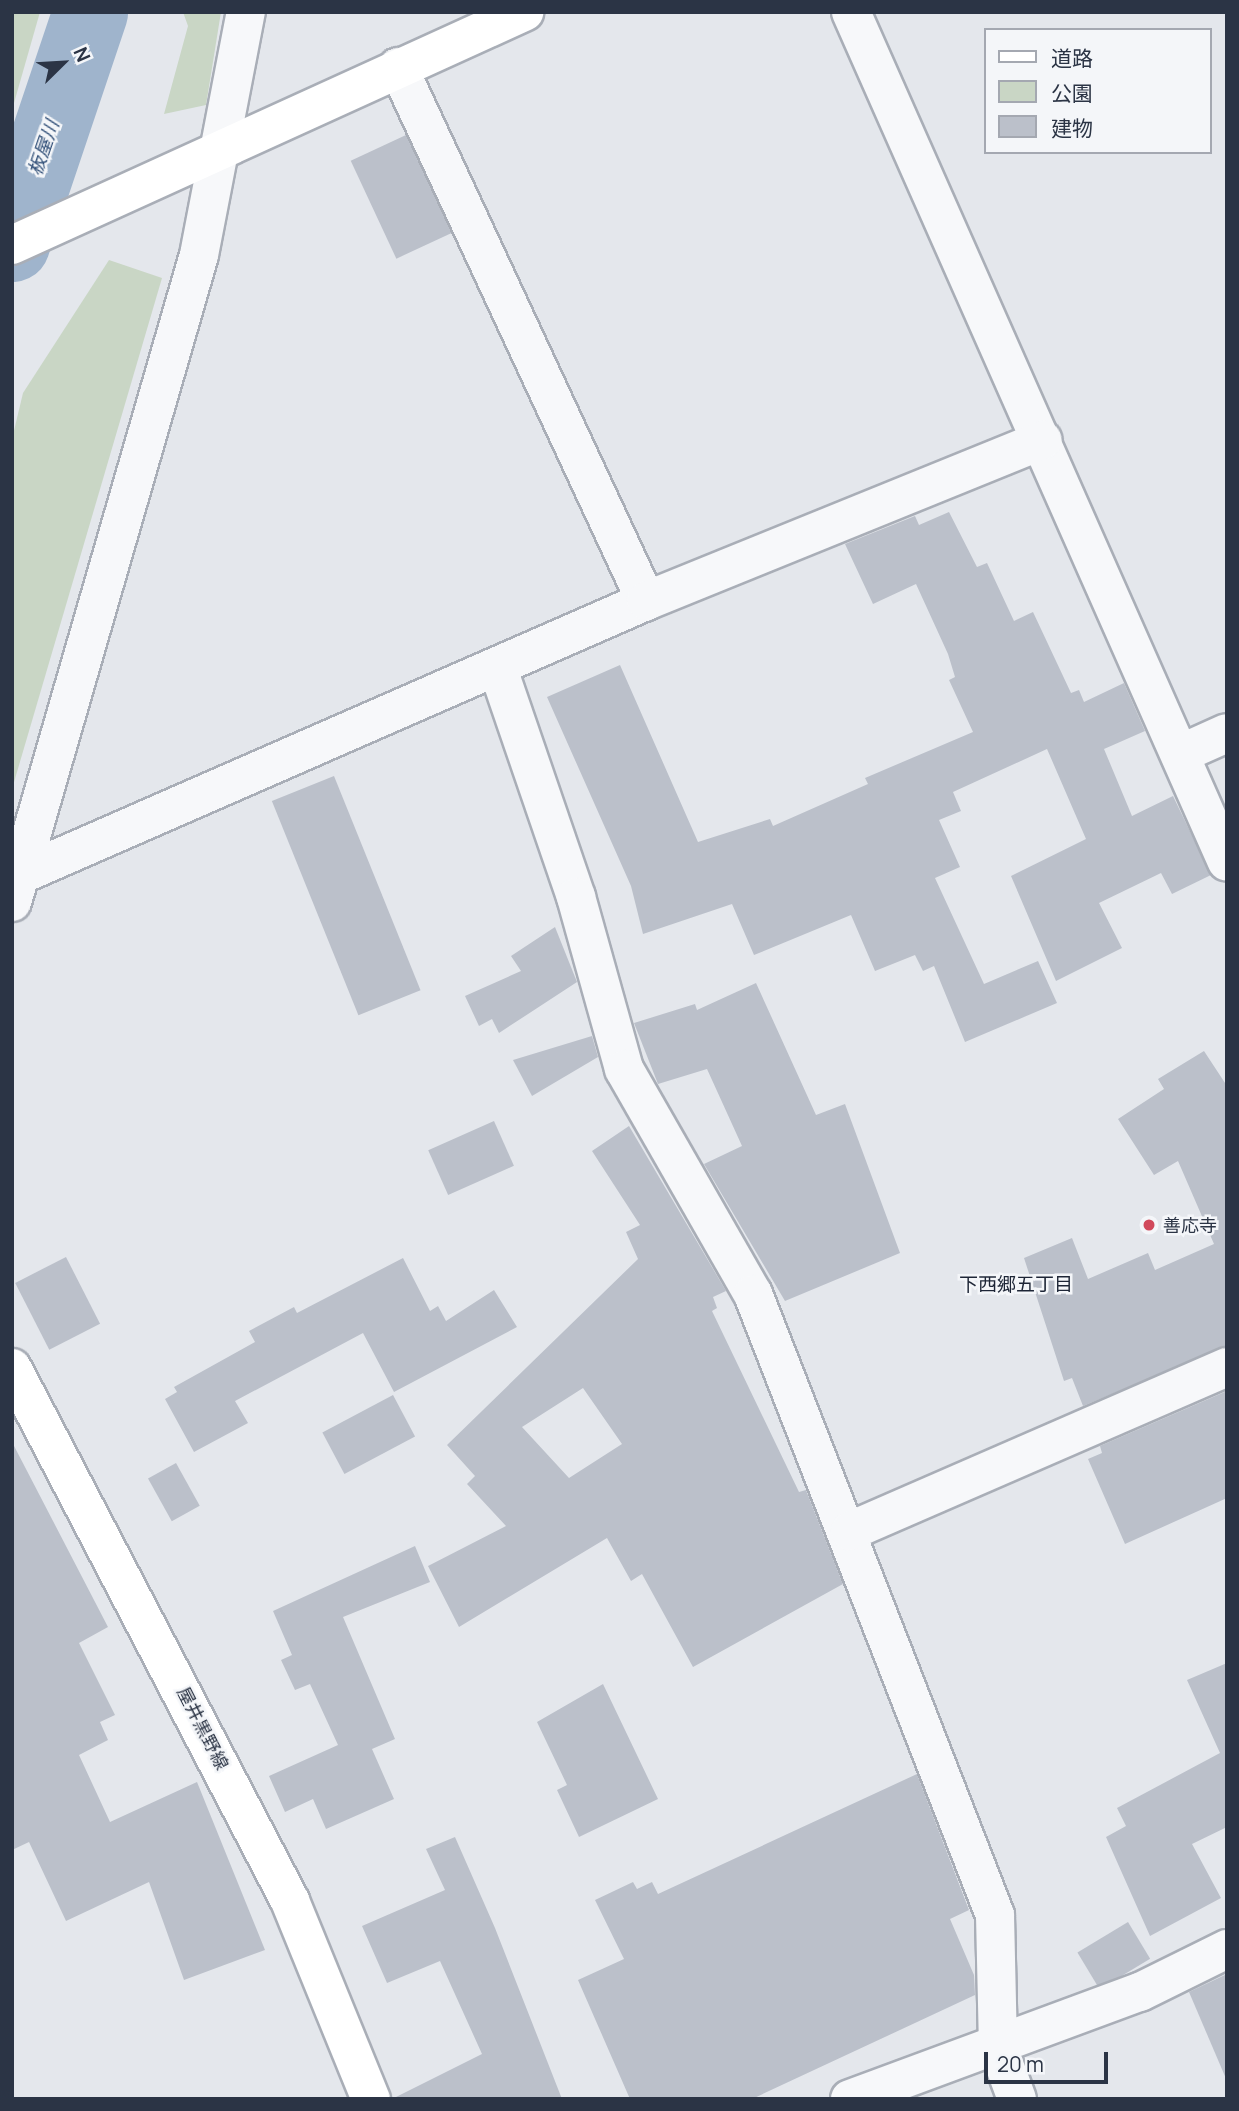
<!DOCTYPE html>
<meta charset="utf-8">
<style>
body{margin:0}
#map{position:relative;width:1239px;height:2111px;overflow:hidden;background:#e4e7ec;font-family:Manrope,"Noto Sans JP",sans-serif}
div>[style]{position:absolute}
.green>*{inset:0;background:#c9d6c5}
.river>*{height:75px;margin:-37.5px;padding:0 37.5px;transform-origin:37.5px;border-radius:37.5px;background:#9fb4cc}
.building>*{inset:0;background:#bbc0ca;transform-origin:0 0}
.roads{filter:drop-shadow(2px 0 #a9aeb7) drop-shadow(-2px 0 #a9aeb7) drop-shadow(0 2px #a9aeb7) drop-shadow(0 -2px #a9aeb7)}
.street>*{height:38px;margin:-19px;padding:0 19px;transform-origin:19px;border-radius:19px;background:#f7f8fa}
.secondary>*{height:38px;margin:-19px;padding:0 19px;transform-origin:19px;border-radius:19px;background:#fff}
.dots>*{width:19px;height:19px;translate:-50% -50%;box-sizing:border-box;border:4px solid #f4f6f9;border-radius:50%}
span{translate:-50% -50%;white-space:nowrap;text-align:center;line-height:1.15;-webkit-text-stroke:5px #f4f6f9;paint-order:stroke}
.poi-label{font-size:18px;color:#2b3445}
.left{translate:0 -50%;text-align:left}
.street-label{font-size:18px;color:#2b3445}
.water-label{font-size:19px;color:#34527a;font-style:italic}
.neighbourhood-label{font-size:19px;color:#1d2536}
.frame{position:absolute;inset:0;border:14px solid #2b3445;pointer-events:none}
.legend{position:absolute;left:984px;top:28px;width:228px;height:126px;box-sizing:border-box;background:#f4f6f9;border:2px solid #a4a8b1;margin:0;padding:9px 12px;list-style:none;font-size:21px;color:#2b3445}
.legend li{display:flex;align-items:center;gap:14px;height:35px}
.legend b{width:35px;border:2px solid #a4a8b1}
.north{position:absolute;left:28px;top:28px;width:70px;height:70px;-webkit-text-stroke:5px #f4f6f9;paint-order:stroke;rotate:66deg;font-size:19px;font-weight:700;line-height:28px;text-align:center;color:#2b3445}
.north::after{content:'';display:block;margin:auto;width:24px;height:32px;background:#2b3445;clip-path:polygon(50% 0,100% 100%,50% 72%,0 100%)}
.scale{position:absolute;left:984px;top:2052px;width:124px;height:32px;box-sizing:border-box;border:4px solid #2b3445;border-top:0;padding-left:9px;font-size:21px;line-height:24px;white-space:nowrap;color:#2b3445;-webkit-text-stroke:5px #f4f6f9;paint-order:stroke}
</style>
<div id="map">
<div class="green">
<div style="clip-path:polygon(12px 12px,40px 12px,12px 110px)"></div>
<div style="clip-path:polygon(183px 12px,221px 12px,206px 105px,164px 114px,188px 26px)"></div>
<div style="clip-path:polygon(109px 260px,162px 278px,12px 789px,12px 439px,23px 393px)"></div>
</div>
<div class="river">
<div style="left:12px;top:244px;width:245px;rotate:-71.4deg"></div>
</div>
<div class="building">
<div style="left:406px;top:135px;width:108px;height:61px;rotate:65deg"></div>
<div style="clip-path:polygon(949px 512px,977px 567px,987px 563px,1014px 621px,1033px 612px,1071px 693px,1079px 690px,1084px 702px,1124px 683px,1145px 731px,1104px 749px,1132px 816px,1173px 796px,1211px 875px,1172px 894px,1161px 873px,1099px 903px,1122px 948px,1056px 981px,1011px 876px,1086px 839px,1047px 749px,953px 792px,961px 811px,939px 820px,960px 867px,935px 878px,984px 984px,1038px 961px,1057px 1003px,965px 1042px,934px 966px,923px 971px,915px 955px,875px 971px,851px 915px,754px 955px,732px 904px,643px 934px,631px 886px,547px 697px,620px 665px,698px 842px,770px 819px,773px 826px,868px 784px,865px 778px,973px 732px,949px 680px,955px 677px,948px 654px,916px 584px,873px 604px,845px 544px,915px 516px,919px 525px)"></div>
<div style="left:334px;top:776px;width:231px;height:67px;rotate:68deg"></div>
<div style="clip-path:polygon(555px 927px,577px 982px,499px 1033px,492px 1019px,479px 1026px,465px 996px,521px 971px,511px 956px)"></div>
<div style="clip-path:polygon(756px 983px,816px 1115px,845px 1104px,900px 1253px,785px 1301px,704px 1164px,742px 1146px,707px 1069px,658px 1084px,634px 1023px,695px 1004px,697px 1010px)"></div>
<div style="clip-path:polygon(592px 1036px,598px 1057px,532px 1096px,513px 1060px)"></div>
<div style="clip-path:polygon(1204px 1051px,1227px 1086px,1227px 1346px,1083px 1406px,1072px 1378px,1064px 1381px,1024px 1258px,1072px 1238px,1088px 1279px,1148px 1253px,1155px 1270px,1214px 1244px,1178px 1161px,1154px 1175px,1118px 1119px,1164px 1089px,1158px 1079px)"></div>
<div style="left:494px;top:1121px;width:49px;height:72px;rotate:66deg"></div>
<div style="clip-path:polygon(evenodd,629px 1126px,726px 1291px,713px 1297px,717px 1308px,712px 1311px,799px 1492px,806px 1490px,843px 1584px,693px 1667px,642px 1574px,631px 1581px,607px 1538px,459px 1627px,428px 1566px,506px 1526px,467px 1484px,475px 1476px,447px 1445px,638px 1259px,626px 1232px,640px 1225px,592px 1151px,629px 1126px,583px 1388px,622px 1444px,569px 1478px,522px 1427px,583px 1388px)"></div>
<div style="left:66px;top:1257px;width:75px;height:57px;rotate:63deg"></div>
<div style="clip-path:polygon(403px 1258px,430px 1311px,438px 1306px,446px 1321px,494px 1290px,517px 1327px,394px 1392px,363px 1333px,235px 1401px,248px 1423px,194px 1452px,165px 1399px,177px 1392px,174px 1387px,255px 1342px,249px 1331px,294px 1307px,297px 1313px)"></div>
<div style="clip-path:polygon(1227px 1391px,1227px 1498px,1125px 1544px,1088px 1459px,1102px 1453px,1100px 1446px)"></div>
<div style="left:393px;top:1395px;width:47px;height:80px;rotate:62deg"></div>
<div style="clip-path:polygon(12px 1442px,108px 1627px,79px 1643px,115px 1715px,100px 1722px,108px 1740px,79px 1755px,110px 1822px,197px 1782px,265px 1950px,184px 1980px,149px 1882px,66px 1921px,29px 1842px,12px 1850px)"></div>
<div style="left:176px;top:1463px;width:49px;height:32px;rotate:61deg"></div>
<div style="clip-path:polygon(415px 1546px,430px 1582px,343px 1617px,395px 1739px,372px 1749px,394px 1799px,326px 1829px,313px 1799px,285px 1812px,269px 1776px,338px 1745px,310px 1684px,295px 1690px,281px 1660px,292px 1655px,273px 1611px)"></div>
<div style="clip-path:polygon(1227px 1663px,1227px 1827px,1192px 1844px,1221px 1898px,1150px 1936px,1106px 1837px,1126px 1826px,1117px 1808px,1220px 1753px,1187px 1680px)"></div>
<div style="clip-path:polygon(603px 1684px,658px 1799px,579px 1837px,557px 1790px,567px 1785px,537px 1722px)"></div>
<div style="clip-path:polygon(917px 1774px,969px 1910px,950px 1919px,974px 1975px,975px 1995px,752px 2099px,630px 2099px,578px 1980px,624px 1959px,595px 1900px,633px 1882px,637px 1889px,652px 1882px,658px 1894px)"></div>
<div style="clip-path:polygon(455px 1837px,495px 1928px,562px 2099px,392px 2099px,482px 2054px,440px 1961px,387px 1983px,362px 1926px,445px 1890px,426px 1849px)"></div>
<div style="left:1128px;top:1922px;width:43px;height:59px;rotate:59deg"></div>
<div style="clip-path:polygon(1227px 1974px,1227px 2081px,1189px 1992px)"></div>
</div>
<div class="roads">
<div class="street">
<div style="left:851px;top:12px;width:929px;rotate:66.14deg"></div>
<div style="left:398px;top:67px;width:589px;rotate:65.09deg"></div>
<div style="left:498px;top:669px;width:241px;rotate:71.1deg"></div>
<div style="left:576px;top:897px;width:179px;rotate:74.4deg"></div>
<div style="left:624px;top:1069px;width:259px;rotate:60.2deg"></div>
<div style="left:753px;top:1294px;width:666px;rotate:68.71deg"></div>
<div style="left:995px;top:1915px;width:133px;rotate:88.7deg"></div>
<div style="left:998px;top:2048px;width:54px;rotate:69.6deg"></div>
<div style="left:1180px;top:754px;width:51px;rotate:-24.1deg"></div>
<div style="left:20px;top:875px;width:683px;rotate:-23.64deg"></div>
<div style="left:646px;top:601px;width:428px;rotate:-22.1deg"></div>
<div style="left:12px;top:902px;width:673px;rotate:-73.88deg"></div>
<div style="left:199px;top:255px;width:248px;rotate:-79.1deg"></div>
<div style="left:850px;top:1531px;width:411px;rotate:-23.5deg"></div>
<div style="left:850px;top:2099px;width:309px;rotate:-20.3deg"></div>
<div style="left:1140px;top:1992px;width:97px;rotate:-26.3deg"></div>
</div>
<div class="secondary">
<div style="left:12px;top:245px;width:563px;rotate:-24.47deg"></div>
<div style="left:12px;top:1368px;width:601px;rotate:62.45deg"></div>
<div style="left:290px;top:1901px;width:214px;rotate:67.8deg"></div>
</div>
</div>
<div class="dots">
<div style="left:1149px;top:1225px;background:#d1495b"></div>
</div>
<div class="poi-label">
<span class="left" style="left:1163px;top:1225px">善応寺</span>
</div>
<div class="street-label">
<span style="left:203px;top:1728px;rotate:63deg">屋井黒野線</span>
</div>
<div class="water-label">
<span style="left:44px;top:148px;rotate:-71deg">板屋川</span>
</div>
<div class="neighbourhood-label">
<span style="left:1016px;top:1285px">下西郷五丁目</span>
</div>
<div class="frame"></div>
<ul class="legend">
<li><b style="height:9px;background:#fff"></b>道路</li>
<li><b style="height:19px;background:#c9d6c5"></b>公園</li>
<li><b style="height:19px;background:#bbc0ca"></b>建物</li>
</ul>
<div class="north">N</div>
<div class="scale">20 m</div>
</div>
